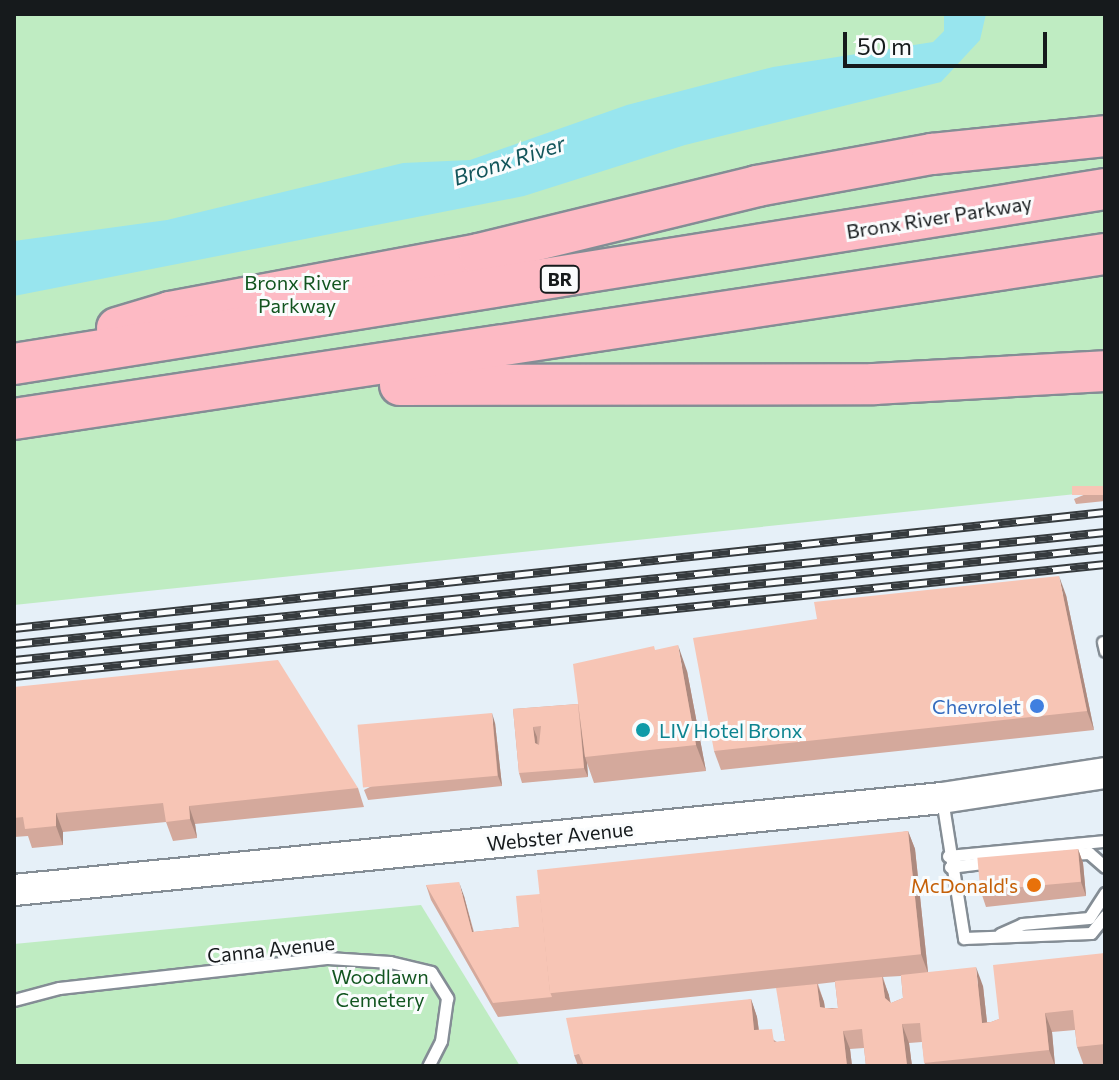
<!DOCTYPE html>
<style>
body{margin:0}
#map{position:relative;width:1119px;height:1080px;overflow:hidden;background:#e6f0f8;font-family:Commissioner,sans-serif}
div>[style]{position:absolute}
.green>*{inset:0;background:#bfecc2}
.water>*{inset:0;background:#98e5ee}
.roads{filter:drop-shadow(2px 0 #848d95) drop-shadow(-2px 0 #848d95) drop-shadow(0 2px #848d95) drop-shadow(0 -2px #848d95)}
.service>*{height:11px;margin:-5.5px;padding:0 5.5px;transform-origin:5.5px;border-radius:5.5px;background:#fff}
.secondary>*{height:30px;margin:-15px;padding:0 15px;transform-origin:15px;border-radius:15px;background:#fff}
.motorway>*{height:40px;margin:-20px;padding:0 20px;transform-origin:20px;border-radius:20px;background:#fdbac4}
.rail>*{height:9px;margin-top:-4.5px;transform-origin:0;background:repeating-linear-gradient(90deg,#fafcfd 0 18px,#363b3e 0 36px);box-sizing:border-box;border-block:2px solid #363b3e}
.wall>*{inset:0;background:#d4a99c}
.shaded-wall>*{inset:0;background:#ad8a7f}
.building>*{inset:0;background:#f7c5b5;transform-origin:0 0}
.dots>*{width:22px;height:22px;translate:-50% -50%;box-sizing:border-box;border:4px solid #fafcfd;border-radius:50%}
span{translate:-50% -50%;white-space:nowrap;text-align:center;line-height:1.15;-webkit-text-stroke:6px #fafcfd;paint-order:stroke}
.shield-label span{padding:2px 6px;background:#fafcfd;border:2px solid;border-radius:6px;-webkit-text-stroke-width:0}
.shield-label{font-size:18px;color:#161a1c;font-weight:700}
.street-label{font-size:20px;color:#161a1c}
.park-label{font-size:20px;color:#125520}
.shop-label{font-size:20px;color:#366cbe}
.right{translate:-100% -50%;text-align:right}
.culture-label{font-size:20px;color:#0d838f}
.left{translate:0 -50%;text-align:left}
.food-label{font-size:20px;color:#c56008}
.water-label{font-size:22px;color:#12555b;font-style:italic}
.frame{position:absolute;inset:0;border:16px solid #161a1c;pointer-events:none}
.scale{position:absolute;left:843px;top:32px;width:204px;height:36px;box-sizing:border-box;border:4px solid #161a1c;border-top:0;padding-left:10px;font-size:24px;line-height:28px;white-space:nowrap;color:#161a1c;-webkit-text-stroke:6px #fafcfd;paint-order:stroke}
</style>
<div id="map">
<div class="green">
<div style="clip-path:polygon(14px 14px,1105px 14px,1105px 491px,14px 605px)"></div>
<div style="clip-path:polygon(421px 905px,520px 1066px,14px 1066px,14px 944px)"></div>
</div>
<div class="water">
<div style="clip-path:polygon(944px 14px,986px 14px,980px 40px,941px 82px,685px 145px,524px 196px,14px 296px,14px 241px,167px 220px,403px 163px,470px 160px,627px 105px,773px 67px,933px 42px,944px 31px)"></div>
</div>
<div class="roads">
<div class="service">
<div style="left:1103px;top:642px;width:9px;rotate:77deg"></div>
<div style="left:942px;top:799px;width:141px;rotate:81deg"></div>
<div style="left:964px;top:938px;width:127px;rotate:-2.3deg"></div>
<div style="left:1091px;top:933px;width:22px;rotate:-51deg"></div>
<div style="left:1068px;top:854px;width:21px;rotate:-3deg"></div>
<div style="left:1089px;top:853px;width:21px;rotate:41deg"></div>
<div style="left:948px;top:856px;width:158px;rotate:-5.5deg"></div>
<div style="left:950px;top:867px;width:41px;rotate:-7deg"></div>
<div style="left:1000px;top:934px;width:24px;rotate:-24deg"></div>
<div style="left:1022px;top:924px;width:67px;rotate:-5.1deg"></div>
<div style="left:1089px;top:918px;width:30px;rotate:-57deg"></div>
<div style="left:14px;top:1000px;width:47px;rotate:-14.9deg"></div>
<div style="left:59px;top:988px;width:271px;rotate:-6.4deg"></div>
<div style="left:328px;top:958px;width:62px;rotate:3.7deg"></div>
<div style="left:390px;top:962px;width:42px;rotate:13.7deg"></div>
<div style="left:431px;top:972px;width:31px;rotate:58deg"></div>
<div style="left:447px;top:998px;width:43px;rotate:97.9deg"></div>
<div style="left:441px;top:1041px;width:28px;rotate:117deg"></div>
</div>
<div class="secondary">
<div style="left:14px;top:890px;width:933px;rotate:-5.66deg"></div>
<div style="left:942px;top:798px;width:165px;rotate:-8.7deg"></div>
</div>
<div class="motorway">
<div style="left:117px;top:328px;width:55px;rotate:-16.8deg"></div>
<div style="left:170px;top:312px;width:314px;rotate:-10.6deg"></div>
<div style="left:479px;top:254px;width:286px;rotate:-13.7deg"></div>
<div style="left:757px;top:186px;width:178px;rotate:-10.4deg"></div>
<div style="left:932px;top:154px;width:174px;rotate:-5.9deg"></div>
<div style="left:14px;top:364px;width:1105px;rotate:-9.11deg"></div>
<div style="left:400px;top:385px;width:474px;rotate:-0.1deg"></div>
<div style="left:874px;top:384px;width:231px;rotate:-3.2deg"></div>
<div style="left:14px;top:419px;width:1103px;rotate:-8.6deg"></div>
</div>
</div>
<div class="rail">
<div style="left:14px;top:628px;width:1097px;rotate:-6.07deg"></div>
<div style="left:14px;top:644px;width:1097px;rotate:-5.86deg"></div>
<div style="left:14px;top:660px;width:1097px;rotate:-5.86deg"></div>
<div style="left:14px;top:676px;width:1097px;rotate:-5.86deg"></div>
</div>
<div class="wall">
<div style="clip-path:polygon(1105px 486px,1105px 501px,1076px 504px,1074px 499px)"></div>
<div style="clip-path:polygon(1066px 595px,1094px 730px,721px 770px,714px 751px)"></div>
<div style="clip-path:polygon(656px 650px,687px 671px,706px 771px,594px 783px,587px 763px,588px 777px,522px 783px,519px 773px,513px 709px,578px 704px)"></div>
<div style="clip-path:polygon(14px 687px,358px 788px,364px 807px,195px 824px,197px 838px,173px 841px,166px 822px,63px 832px,63px 845px,32px 848px,28px 836px,14px 837px)"></div>
<div style="clip-path:polygon(495px 723px,502px 786px,368px 800px,364px 790px)"></div>
<div style="clip-path:polygon(evenodd,908px 831px,915px 849px,928px 972px,983px 986px,987px 1022px,991px 1022px,999px 1019px,1105px 953px,1105px 1064px,1084px 1066px,1077px 1047px,1075px 1030px,1052px 1032px,1055px 1066px,925px 1066px,922px 1042px,909px 1043px,912px 1066px,866px 1066px,864px 1048px,850px 1049px,852px 1066px,578px 1066px,574px 1055px,751px 999px,757px 1017px,759px 1030px,777px 1042px,785px 1041px,777px 988px,498px 1017px,431px 900px,426px 885px,464px 896px,474px 932px,519px 927px,540px 894px,908px 831px,901px 976px,903px 998px,891px 1003px,883px 977px,901px 976px,908px 831px,835px 982px,838px 1008px,825px 1008px,824px 1002px,818px 984px,835px 982px)"></div>
<div style="clip-path:polygon(1078px 849px,1083px 863px,1086px 896px,986px 907px,981px 892px)"></div>
</div>
<div class="shaded-wall">
<div style="clip-path:polygon(1059px 576px,1066px 595px,1094px 730px,1087px 711px)"></div>
<div style="clip-path:polygon(678px 645px,687px 671px,706px 771px,696px 745px)"></div>
<div style="clip-path:polygon(579px 704px,585px 757px,587px 763px,588px 777px,584px 768px)"></div>
<div style="clip-path:polygon(492px 713px,495px 723px,502px 786px,498px 776px)"></div>
<div style="clip-path:polygon(533px 727px,537px 737px,538px 753px,535px 743px)"></div>
<div style="clip-path:polygon(189px 806px,195px 824px,197px 838px,190px 819px)"></div>
<div style="clip-path:polygon(56px 813px,63px 832px,63px 845px,56px 826px)"></div>
<div style="clip-path:polygon(908px 831px,915px 849px,928px 973px,921px 954px)"></div>
<div style="clip-path:polygon(1078px 849px,1083px 863px,1086px 896px,1081px 882px)"></div>
<div style="clip-path:polygon(459px 882px,464px 896px,477px 947px,472px 932px)"></div>
<div style="clip-path:polygon(976px 967px,983px 986px,989px 1041px,982px 1023px)"></div>
<div style="clip-path:polygon(882px 977px,889px 995px,892px 1017px,885px 998px)"></div>
<div style="clip-path:polygon(817px 984px,824px 1002px,827px 1025px,820px 1007px)"></div>
<div style="clip-path:polygon(751px 999px,757px 1017px,761px 1049px,754px 1030px)"></div>
<div style="clip-path:polygon(1045px 1013px,1052px 1032px,1055px 1066px,1049px 1050px)"></div>
<div style="clip-path:polygon(902px 1024px,909px 1043px,912px 1066px,907px 1066px)"></div>
<div style="clip-path:polygon(843px 1031px,850px 1049px,852px 1066px,847px 1066px)"></div>
</div>
<div class="building">
<div style="left:1105px;top:486px;width:9px;height:33px;rotate:90deg"></div>
<div style="clip-path:polygon(1059px 576px,1087px 711px,714px 751px,693px 638px,817px 619px,814px 602px)"></div>
<div style="clip-path:polygon(678px 645px,696px 745px,585px 757px,573px 664px,654px 646px,655px 650px)"></div>
<div style="clip-path:polygon(278px 660px,358px 788px,189px 806px,190px 819px,166px 822px,163px 803px,56px 813px,56px 826px,25px 829px,23px 817px,14px 818px,14px 687px)"></div>
<div style="clip-path:polygon(evenodd,578px 704px,584px 768px,519px 773px,513px 709px,578px 704px,541px 726px,539px 745px,535px 743px,533px 727px,541px 726px)"></div>
<div style="left:492px;top:713px;width:63px;height:135px;rotate:85deg"></div>
<div style="left:908px;top:831px;width:124px;height:373px;rotate:84deg"></div>
<div style="left:1078px;top:849px;width:33px;height:101px;rotate:85deg"></div>
<div style="clip-path:polygon(459px 882px,472px 932px,519px 927px,516px 896px,540px 894px,550px 992px,552px 997px,493px 1003px,426px 885px)"></div>
<div style="clip-path:polygon(1105px 953px,1105px 1044px,1077px 1047px,1073px 1010px,1045px 1013px,1049px 1050px,924px 1063px,920px 1023px,902px 1024px,907px 1065px,866px 1066px,862px 1029px,843px 1031px,847px 1066px,584px 1066px,579px 1054px,574px 1055px,566px 1018px,751px 999px,754px 1030px,772px 1029px,774px 1042px,785px 1041px,776px 988px,817px 984px,820px 1007px,832px 1009px,838px 1008px,835px 981px,882px 977px,885px 998px,891px 1003px,903px 998px,901px 975px,976px 967px,982px 1023px,991px 1022px,999px 1019px,993px 965px)"></div>
</div>
<div class="dots">
<div style="left:1037px;top:706px;background:#3f7fe0"></div>
<div style="left:643px;top:730px;background:#0f9aa8"></div>
<div style="left:1034px;top:885px;background:#e8710a"></div>
</div>
<div class="shield-label">
<span style="left:560px;top:279px">BR</span>
</div>
<div class="street-label">
<span style="left:939px;top:217px;rotate:-9deg">Bronx River Parkway</span>
<span style="left:560px;top:836px;rotate:-6deg">Webster Avenue</span>
<span style="left:271px;top:949px;rotate:-6deg">Canna Avenue</span>
</div>
<div class="park-label">
<span style="left:297px;top:294px">Bronx River<br>Parkway</span>
<span style="left:380px;top:988px">Woodlawn<br>Cemetery</span>
</div>
<div class="shop-label">
<span class="right" style="left:1021px;top:706px">Chevrolet</span>
</div>
<div class="culture-label">
<span class="left" style="left:659px;top:730px">LIV Hotel Bronx</span>
</div>
<div class="food-label">
<span class="right" style="left:1018px;top:885px">McDonald's</span>
</div>
<div class="water-label">
<span style="left:509px;top:160px;rotate:-18deg">Bronx River</span>
</div>
<div class="frame"></div>
<div class="scale">50 m</div>
</div>
